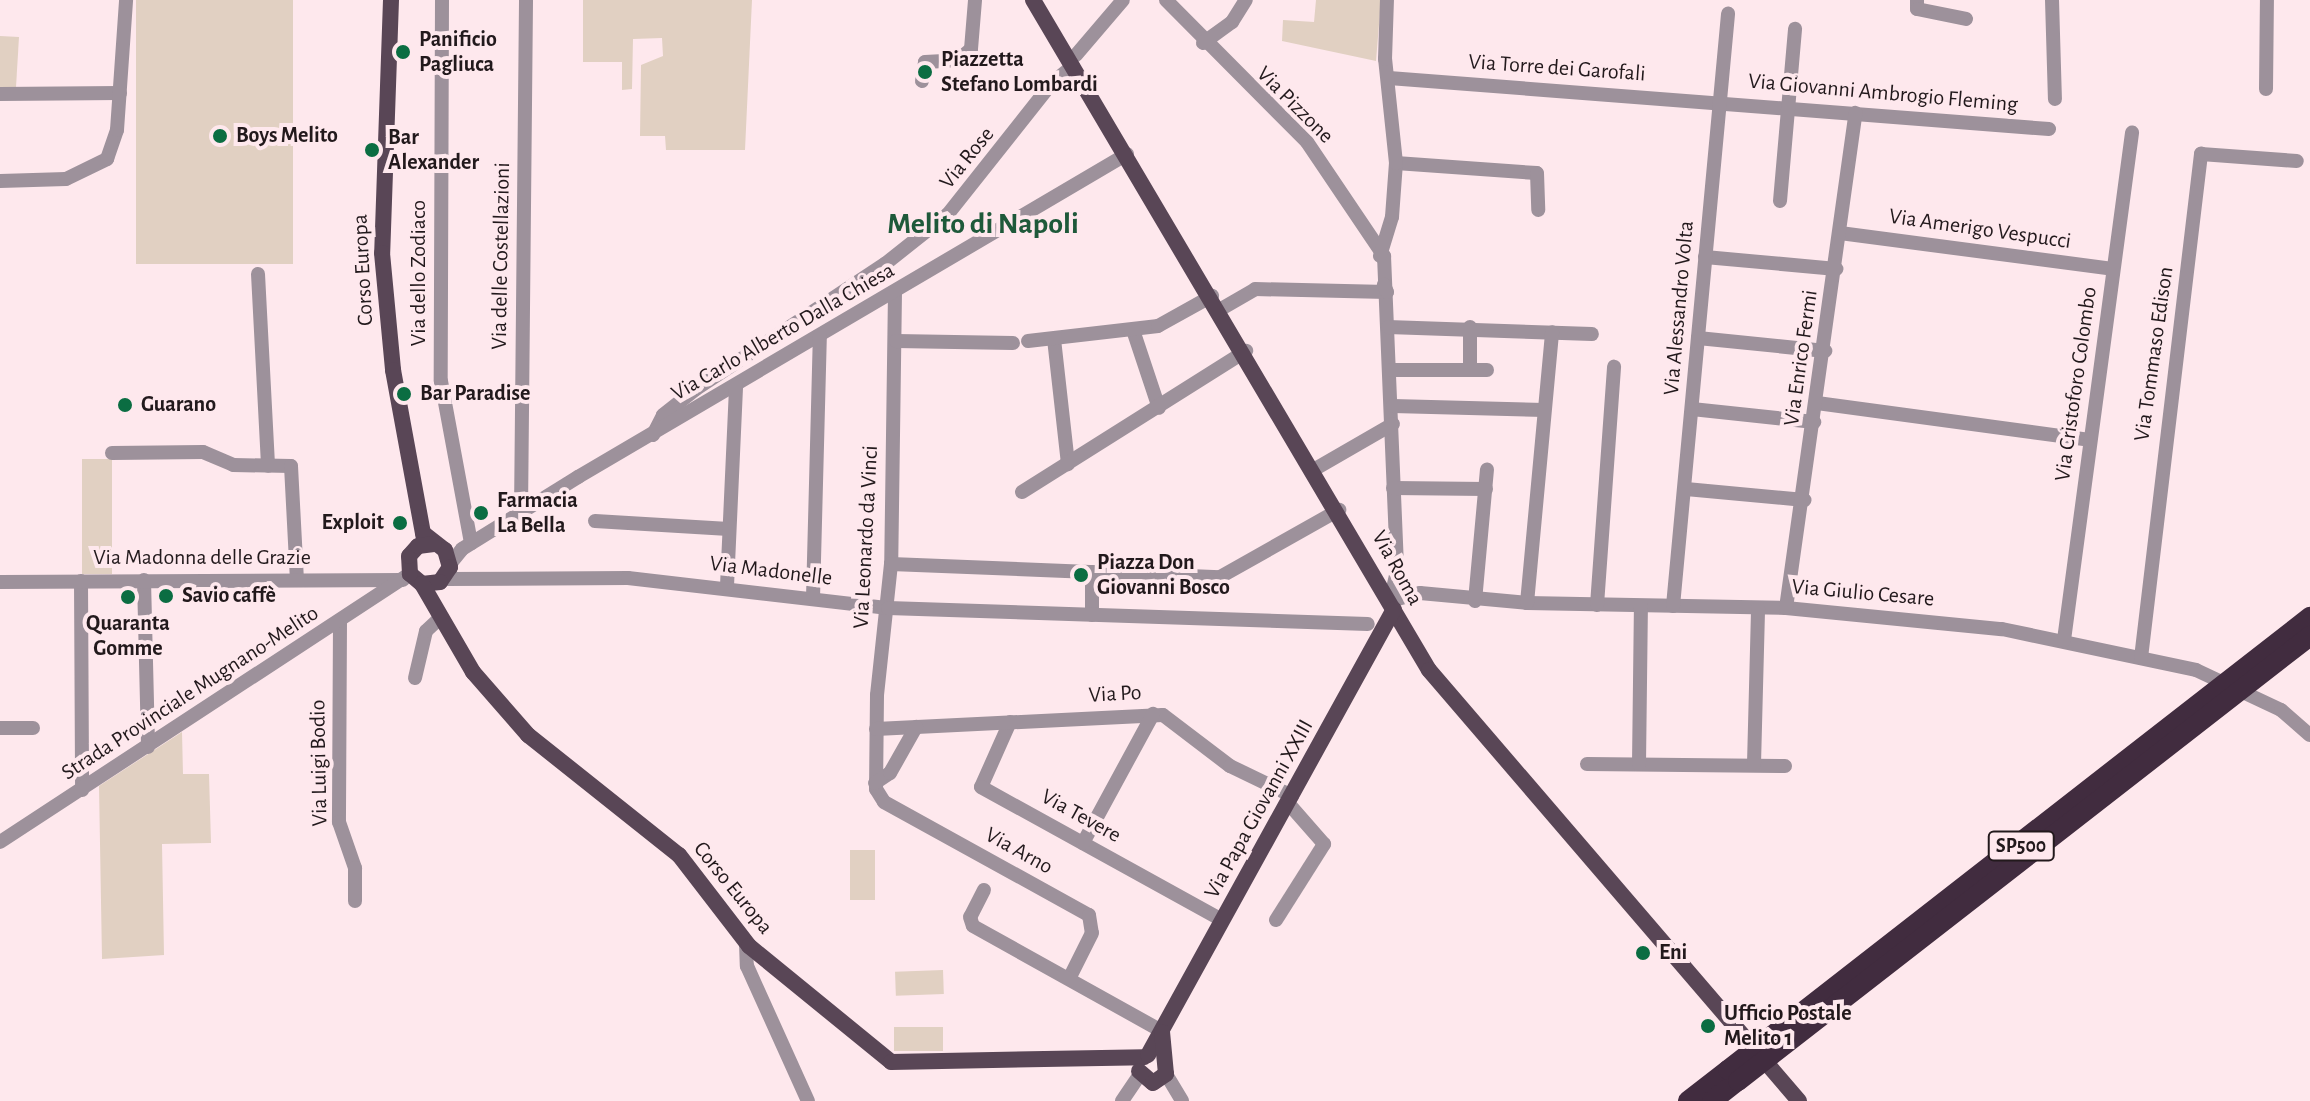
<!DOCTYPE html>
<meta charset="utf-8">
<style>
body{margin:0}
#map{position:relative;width:2310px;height:1101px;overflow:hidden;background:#fee8ed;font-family:"Alegreya Sans",sans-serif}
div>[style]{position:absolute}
.green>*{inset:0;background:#e1d0c2;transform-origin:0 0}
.minor>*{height:14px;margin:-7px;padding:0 7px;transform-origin:7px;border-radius:7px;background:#9d919b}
.major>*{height:16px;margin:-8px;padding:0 8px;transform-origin:8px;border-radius:8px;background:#594656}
.highway>*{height:20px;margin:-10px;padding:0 10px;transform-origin:10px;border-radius:10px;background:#412c3f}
.highway-bridge>*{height:20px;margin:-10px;padding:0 10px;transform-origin:10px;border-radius:10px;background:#412c3f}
.dots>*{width:22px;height:22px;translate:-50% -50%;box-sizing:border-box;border:4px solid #fee8ed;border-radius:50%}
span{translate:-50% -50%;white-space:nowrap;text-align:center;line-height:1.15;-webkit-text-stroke:8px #fee8ed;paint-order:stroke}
.shield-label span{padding:2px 6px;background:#fee8ed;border:2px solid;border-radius:6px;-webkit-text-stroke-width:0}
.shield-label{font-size:20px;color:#22191c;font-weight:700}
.poi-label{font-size:22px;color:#22191c;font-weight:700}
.left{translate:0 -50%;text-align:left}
.right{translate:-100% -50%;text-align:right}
.street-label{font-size:22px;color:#22191c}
.district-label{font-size:30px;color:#1e593a;font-weight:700}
</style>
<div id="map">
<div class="green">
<div style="left:136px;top:0;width:157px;height:264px"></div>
<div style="clip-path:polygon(583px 0,752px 0,745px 150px,666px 150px,665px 136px,640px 136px,641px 65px,663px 56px,662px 38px,633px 39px,632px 89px,622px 90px,622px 62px,583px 62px)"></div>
<div style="clip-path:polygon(1316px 0,1381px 0,1376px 61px,1282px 41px,1283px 20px,1314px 22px)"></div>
<div style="clip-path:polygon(0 36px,19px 37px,16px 87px,0 88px)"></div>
<div style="left:82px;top:459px;width:30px;height:115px"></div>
<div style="clip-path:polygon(182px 732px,183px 774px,209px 774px,211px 843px,162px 844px,164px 955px,102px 959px,99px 786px)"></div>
<div style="left:850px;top:850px;width:25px;height:50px"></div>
<div style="left:943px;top:970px;width:24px;height:48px;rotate:88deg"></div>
<div style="left:894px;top:1027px;width:49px;height:24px"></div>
</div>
<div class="minor">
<div style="left:442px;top:0;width:381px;rotate:90.2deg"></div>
<div style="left:441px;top:381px;width:165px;rotate:79.5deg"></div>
<div style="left:1166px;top:0;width:200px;rotate:45.2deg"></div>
<div style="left:1307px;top:142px;width:138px;rotate:56deg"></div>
<div style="left:1384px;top:256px;width:315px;rotate:87.6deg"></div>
<div style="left:1397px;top:571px;width:31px;rotate:103deg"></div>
<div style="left:1917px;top:0;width:9px;rotate:90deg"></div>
<div style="left:1917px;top:9px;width:50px;rotate:11.5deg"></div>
<div style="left:2052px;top:0;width:99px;rotate:88.3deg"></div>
<div style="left:1203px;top:43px;width:36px;rotate:-36deg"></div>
<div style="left:1232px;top:22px;width:26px;rotate:-58deg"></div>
<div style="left:1076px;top:55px;width:72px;rotate:-49.5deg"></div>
<div style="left:1389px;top:78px;width:662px;rotate:4.42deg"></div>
<div style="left:922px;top:81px;width:19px;rotate:-81deg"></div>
<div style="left:925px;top:62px;width:33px;rotate:-3deg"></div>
<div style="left:958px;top:60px;width:17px;rotate:-40deg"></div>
<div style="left:971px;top:49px;width:49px;rotate:-85.3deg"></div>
<div style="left:2266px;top:89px;width:89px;rotate:-89.4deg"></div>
<div style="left:0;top:94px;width:120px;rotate:-0.5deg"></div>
<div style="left:1396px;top:163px;width:141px;rotate:4.1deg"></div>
<div style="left:1537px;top:173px;width:37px;rotate:88deg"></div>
<div style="left:0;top:181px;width:66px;rotate:-1.7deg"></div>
<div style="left:66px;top:179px;width:46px;rotate:-26deg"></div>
<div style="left:107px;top:159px;width:31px;rotate:-71deg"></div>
<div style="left:117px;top:130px;width:130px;rotate:-86deg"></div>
<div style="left:1780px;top:201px;width:173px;rotate:-85deg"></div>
<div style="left:1840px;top:233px;width:275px;rotate:7.5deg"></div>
<div style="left:1380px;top:256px;width:41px;rotate:-72.9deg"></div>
<div style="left:1392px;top:217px;width:54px;rotate:-85.8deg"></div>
<div style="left:1396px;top:163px;width:105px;rotate:-96deg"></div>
<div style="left:1385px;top:59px;width:59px;rotate:-88.1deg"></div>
<div style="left:1705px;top:257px;width:132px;rotate:5.2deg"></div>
<div style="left:258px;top:274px;width:192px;rotate:87deg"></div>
<div style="left:895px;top:292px;width:272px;rotate:90.8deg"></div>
<div style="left:891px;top:564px;width:132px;rotate:96.1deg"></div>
<div style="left:877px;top:695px;width:94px;rotate:90.6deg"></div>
<div style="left:876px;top:789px;width:15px;rotate:58deg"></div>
<div style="left:884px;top:802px;width:234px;rotate:28.9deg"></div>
<div style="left:1089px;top:915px;width:18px;rotate:81deg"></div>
<div style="left:1092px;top:933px;width:51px;rotate:116.6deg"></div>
<div style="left:1221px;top:309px;width:39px;rotate:-30deg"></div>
<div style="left:1255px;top:289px;width:132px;rotate:1.3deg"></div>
<div style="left:1387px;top:292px;width:8px;rotate:-113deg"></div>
<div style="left:1388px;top:327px;width:204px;rotate:2deg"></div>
<div style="left:1470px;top:327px;width:43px;rotate:90deg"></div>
<div style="left:1133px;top:330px;width:82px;rotate:71.6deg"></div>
<div style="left:1698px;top:338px;width:128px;rotate:5.8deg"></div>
<div style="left:1054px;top:339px;width:126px;rotate:83.6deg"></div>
<div style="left:896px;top:341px;width:117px;rotate:1deg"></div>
<div style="left:1028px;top:341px;width:131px;rotate:-6.6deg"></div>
<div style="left:1158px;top:326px;width:62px;rotate:-29.1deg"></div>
<div style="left:1392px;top:370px;width:95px"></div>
<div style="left:1817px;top:403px;width:275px;rotate:7.7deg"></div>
<div style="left:1393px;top:406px;width:151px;rotate:1.5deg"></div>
<div style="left:1692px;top:409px;width:123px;rotate:6.1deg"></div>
<div style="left:653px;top:435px;width:22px;rotate:-63deg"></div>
<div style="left:663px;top:415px;width:42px;rotate:-38.2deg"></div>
<div style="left:696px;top:389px;width:227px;rotate:-33.5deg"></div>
<div style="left:885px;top:264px;width:80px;rotate:-38.4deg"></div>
<div style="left:948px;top:214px;width:167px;rotate:-51.6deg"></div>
<div style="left:1052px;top:83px;width:27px;rotate:-39deg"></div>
<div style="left:112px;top:453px;width:91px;rotate:-0.6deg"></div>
<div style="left:203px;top:452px;width:33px;rotate:23deg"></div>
<div style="left:233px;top:465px;width:58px;rotate:1deg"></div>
<div style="left:291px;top:466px;width:113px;rotate:87deg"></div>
<div style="left:1315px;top:469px;width:90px;rotate:-30deg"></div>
<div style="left:1393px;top:488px;width:93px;rotate:0.6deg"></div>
<div style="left:1686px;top:489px;width:119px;rotate:5.3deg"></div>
<div style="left:1022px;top:492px;width:265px;rotate:-32.2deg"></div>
<div style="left:521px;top:513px;width:513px;rotate:-89.44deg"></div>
<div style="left:595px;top:521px;width:134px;rotate:3.4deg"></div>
<div style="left:450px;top:564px;width:19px;rotate:-51deg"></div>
<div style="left:462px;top:549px;width:137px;rotate:-31.8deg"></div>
<div style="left:578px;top:477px;width:637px;rotate:-30.47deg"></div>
<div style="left:891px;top:564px;width:329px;rotate:2.3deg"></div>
<div style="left:1220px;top:577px;width:137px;rotate:-29.4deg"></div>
<div style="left:1092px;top:572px;width:43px;rotate:90deg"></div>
<div style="left:445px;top:579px;width:183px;rotate:-0.3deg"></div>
<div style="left:628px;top:578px;width:262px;rotate:6.6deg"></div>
<div style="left:888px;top:608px;width:480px;rotate:1.9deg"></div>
<div style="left:144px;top:580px;width:167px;rotate:88.6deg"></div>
<div style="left:81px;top:581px;width:209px;rotate:89.7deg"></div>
<div style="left:0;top:582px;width:403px;rotate:-0.3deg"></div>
<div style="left:727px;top:586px;width:201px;rotate:-87.4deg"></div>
<div style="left:813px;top:598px;width:262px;rotate:-88.5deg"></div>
<div style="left:1390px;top:601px;width:31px;rotate:-15deg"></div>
<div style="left:1420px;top:593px;width:107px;rotate:5.3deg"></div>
<div style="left:1527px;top:603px;width:259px;rotate:1.1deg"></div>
<div style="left:1786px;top:608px;width:217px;rotate:5.6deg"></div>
<div style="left:2002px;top:629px;width:198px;rotate:11.9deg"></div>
<div style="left:2196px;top:670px;width:94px;rotate:25.2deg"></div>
<div style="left:2281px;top:710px;width:38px;rotate:41deg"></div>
<div style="left:1475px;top:601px;width:132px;rotate:-84.8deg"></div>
<div style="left:1527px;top:603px;width:272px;rotate:-84.7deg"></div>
<div style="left:1597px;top:605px;width:239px;rotate:-85.9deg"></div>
<div style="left:1673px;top:606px;width:595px;rotate:-84.69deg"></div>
<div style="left:1786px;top:608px;width:500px;rotate:-82deg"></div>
<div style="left:340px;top:622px;width:200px;rotate:90.3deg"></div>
<div style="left:339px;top:822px;width:49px;rotate:70.8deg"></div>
<div style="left:355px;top:868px;width:33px;rotate:90deg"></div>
<div style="left:2064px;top:640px;width:512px;rotate:-82.36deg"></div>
<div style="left:2141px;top:658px;width:508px;rotate:-83.21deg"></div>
<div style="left:2201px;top:154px;width:96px;rotate:4.2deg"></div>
<div style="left:415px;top:678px;width:48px;rotate:-76.8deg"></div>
<div style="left:426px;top:631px;width:19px;rotate:-43deg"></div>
<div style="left:1010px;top:722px;width:71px;rotate:114deg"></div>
<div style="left:981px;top:787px;width:275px;rotate:28.9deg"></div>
<div style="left:0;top:728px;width:33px"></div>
<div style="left:876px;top:729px;width:287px;rotate:-2.8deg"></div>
<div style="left:1163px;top:715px;width:84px;rotate:37.3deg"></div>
<div style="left:1230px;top:766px;width:69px;rotate:25.8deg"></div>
<div style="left:1587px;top:764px;width:198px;rotate:0.6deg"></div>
<div style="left:1639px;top:764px;width:158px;rotate:-89.3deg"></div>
<div style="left:1754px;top:764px;width:156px;rotate:-88.5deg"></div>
<div style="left:875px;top:783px;width:18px;rotate:-34deg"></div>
<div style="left:890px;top:773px;width:53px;rotate:-60.5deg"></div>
<div style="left:0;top:842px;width:490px;rotate:-33.2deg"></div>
<div style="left:1083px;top:843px;width:147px;rotate:-61.5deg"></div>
<div style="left:984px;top:890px;width:30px;rotate:117deg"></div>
<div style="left:970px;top:917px;width:9px;rotate:72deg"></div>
<div style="left:973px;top:926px;width:216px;rotate:29.1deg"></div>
<div style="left:1276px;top:920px;width:90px;rotate:-57.7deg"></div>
<div style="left:1324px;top:844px;width:55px;rotate:-131.3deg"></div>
<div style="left:746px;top:943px;width:23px;rotate:88deg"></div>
<div style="left:747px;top:966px;width:148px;rotate:65.7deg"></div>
<div style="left:1166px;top:1074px;width:31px;rotate:59deg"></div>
<div style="left:1122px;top:1101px;width:32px;rotate:-56deg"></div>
</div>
<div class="major">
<div style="left:391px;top:0;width:253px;rotate:92deg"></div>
<div style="left:382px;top:253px;width:118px;rotate:84.6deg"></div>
<div style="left:393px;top:370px;width:177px;rotate:79.6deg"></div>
<div style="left:1033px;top:0;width:778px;rotate:59.42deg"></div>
<div style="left:1429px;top:670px;width:568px;rotate:49.35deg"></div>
<div style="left:423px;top:533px;width:28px;rotate:38deg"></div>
<div style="left:445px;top:550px;width:18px;rotate:74deg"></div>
<div style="left:450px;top:567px;width:18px;rotate:124deg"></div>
<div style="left:440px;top:582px;width:18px;rotate:174deg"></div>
<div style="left:422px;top:584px;width:16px;rotate:-140deg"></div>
<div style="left:410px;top:574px;width:18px;rotate:-93deg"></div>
<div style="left:409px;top:556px;width:13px;rotate:-48deg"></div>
<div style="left:418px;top:546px;width:16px;rotate:-7deg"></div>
<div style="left:422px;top:584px;width:102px;rotate:59.9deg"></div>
<div style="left:473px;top:672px;width:84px;rotate:48.9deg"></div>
<div style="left:528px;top:735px;width:193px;rotate:38.5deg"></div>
<div style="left:679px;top:855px;width:115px;rotate:52.4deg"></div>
<div style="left:749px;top:946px;width:183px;rotate:39.2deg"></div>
<div style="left:891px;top:1062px;width:253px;rotate:-1.1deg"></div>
<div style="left:1148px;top:1055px;width:509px;rotate:-61.12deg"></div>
<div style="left:1139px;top:1071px;width:18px;rotate:41deg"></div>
<div style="left:1153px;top:1083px;width:16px;rotate:-35deg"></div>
<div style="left:1166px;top:1074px;width:42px;rotate:-95.4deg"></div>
</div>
<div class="highway">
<div style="left:1688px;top:1101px;width:51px;rotate:-37.8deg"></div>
<div style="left:1712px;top:1101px;width:33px;rotate:-38deg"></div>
</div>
<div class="highway-bridge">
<div style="left:1728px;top:1070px;width:738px;rotate:-37.9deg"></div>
<div style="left:1738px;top:1081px;width:725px;rotate:-37.88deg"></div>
</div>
<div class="dots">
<div style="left:403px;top:52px;background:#0b6d42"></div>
<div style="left:925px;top:72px;background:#0b6d42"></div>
<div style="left:220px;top:136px;background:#0b6d42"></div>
<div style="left:372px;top:150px;background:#0b6d42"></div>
<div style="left:404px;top:394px;background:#0b6d42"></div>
<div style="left:125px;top:405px;background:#0b6d42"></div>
<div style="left:481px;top:513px;background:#0b6d42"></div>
<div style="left:400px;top:523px;background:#0b6d42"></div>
<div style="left:1081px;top:575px;background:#0b6d42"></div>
<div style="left:166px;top:596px;background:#0b6d42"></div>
<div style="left:128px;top:597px;background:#0b6d42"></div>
<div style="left:1643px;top:953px;background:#0b6d42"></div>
<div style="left:1708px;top:1026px;background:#0b6d42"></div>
</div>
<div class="shield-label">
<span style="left:2021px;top:846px">SP500</span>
</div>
<div class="poi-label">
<span class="left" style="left:419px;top:52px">Panificio<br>Pagliuca</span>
<span class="left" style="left:941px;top:72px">Piazzetta<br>Stefano Lombardi</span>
<span class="left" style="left:236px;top:136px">Boys Melito</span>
<span class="left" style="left:388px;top:150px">Bar<br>Alexander</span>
<span class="left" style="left:420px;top:394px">Bar Paradise</span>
<span class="left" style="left:141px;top:405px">Guarano</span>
<span class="left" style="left:497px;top:513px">Farmacia<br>La Bella</span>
<span class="right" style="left:384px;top:523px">Exploit</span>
<span class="left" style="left:1097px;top:575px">Piazza Don<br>Giovanni Bosco</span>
<span class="left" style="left:182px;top:596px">Savio caffè</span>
<span style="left:128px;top:636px">Quaranta<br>Gomme</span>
<span class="left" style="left:1659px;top:953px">Eni</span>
<span class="left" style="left:1724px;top:1026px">Ufficio Postale<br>Melito 1</span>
</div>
<div class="street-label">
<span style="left:1557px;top:68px;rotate:4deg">Via Torre dei Garofali</span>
<span style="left:1883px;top:93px;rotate:5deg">Via Giovanni Ambrogio Fleming</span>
<span style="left:1295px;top:105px;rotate:45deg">Via Pizzone</span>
<span style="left:967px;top:158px;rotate:-51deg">Via Rose</span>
<span style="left:1980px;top:229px;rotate:8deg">Via Amerigo Vespucci</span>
<span style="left:501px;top:256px;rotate:-89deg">Via delle Costellazioni</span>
<span style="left:363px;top:270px;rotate:-93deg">Corso Europa</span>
<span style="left:419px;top:273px;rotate:-90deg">Via dello Zodiaco</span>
<span style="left:1679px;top:308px;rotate:-85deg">Via Alessandro Volta</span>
<span style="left:783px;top:332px;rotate:-30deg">Via Carlo Alberto Dalla Chiesa</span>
<span style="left:2154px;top:354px;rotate:-82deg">Via Tommaso Edison</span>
<span style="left:1801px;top:358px;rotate:-82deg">Via Enrico Fermi</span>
<span style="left:2076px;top:384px;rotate:-82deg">Via Cristoforo Colombo</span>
<span style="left:866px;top:537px;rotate:-87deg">Via Leonardo da Vinci</span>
<span style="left:202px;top:558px">Via Madonna delle Grazie</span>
<span style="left:1397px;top:568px;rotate:61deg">Via Roma</span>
<span style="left:771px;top:571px;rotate:7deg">Via Madonelle</span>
<span style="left:1863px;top:593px;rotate:5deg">Via Giulio Cesare</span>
<span style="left:190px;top:693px;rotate:-33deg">Strada Provinciale Mugnano-Melito</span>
<span style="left:1115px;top:694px;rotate:-3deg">Via Po</span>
<span style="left:319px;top:763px;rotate:-91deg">Via Luigi Bodio</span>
<span style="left:1259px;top:809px;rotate:-61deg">Via Papa Giovanni XXIII</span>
<span style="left:1081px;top:816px;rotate:29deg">Via Tevere</span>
<span style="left:1019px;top:851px;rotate:29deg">Via Arno</span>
<span style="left:733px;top:888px;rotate:51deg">Corso Europa</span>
</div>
<div class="district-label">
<span style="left:983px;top:224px">Melito di Napoli</span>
</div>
</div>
